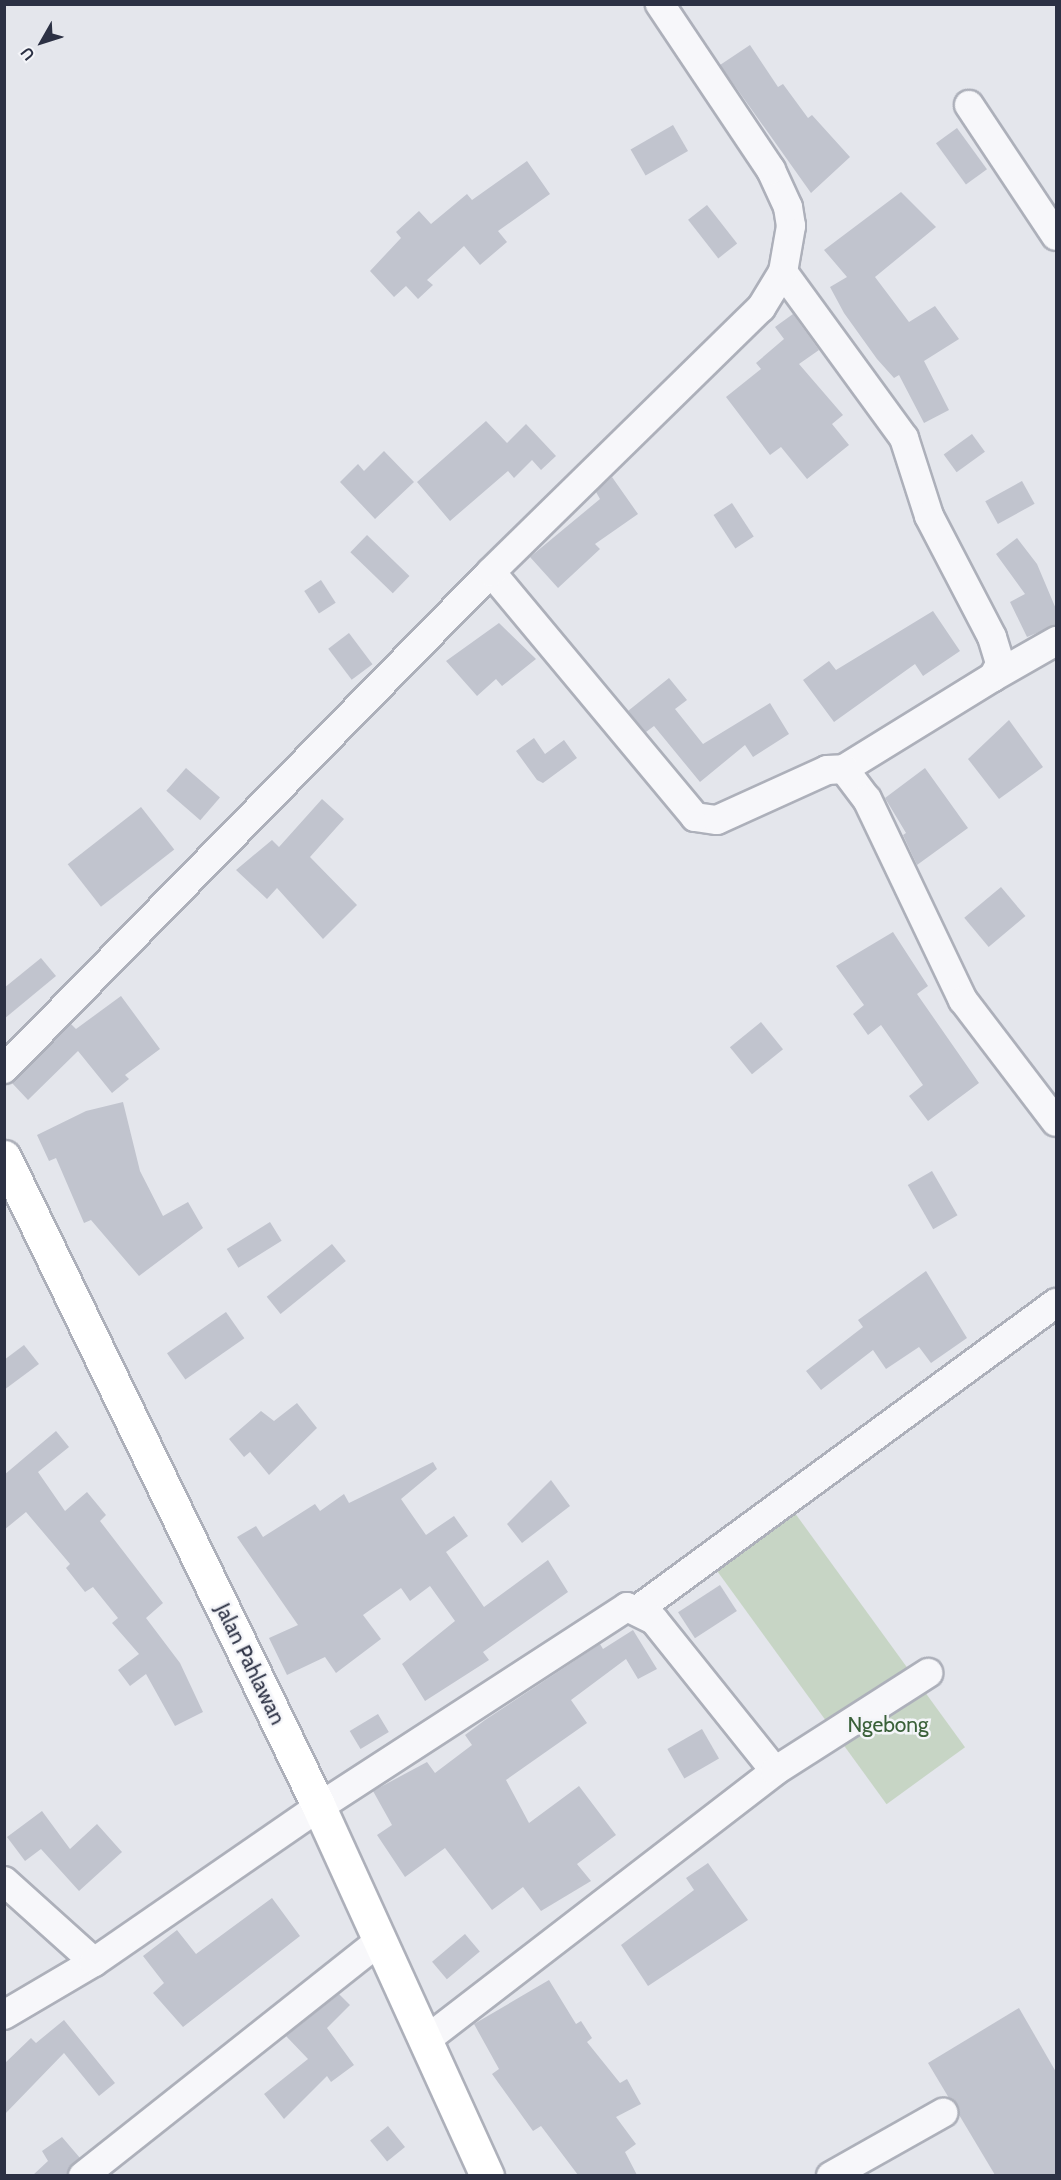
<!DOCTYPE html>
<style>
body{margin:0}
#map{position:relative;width:1061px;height:2180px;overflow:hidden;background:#e4e6ec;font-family:Cabin,sans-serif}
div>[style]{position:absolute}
.green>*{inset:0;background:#c7d5c5;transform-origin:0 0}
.building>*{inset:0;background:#c1c4ce;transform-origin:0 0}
.roads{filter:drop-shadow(2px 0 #adb0ba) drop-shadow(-2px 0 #adb0ba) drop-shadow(0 2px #adb0ba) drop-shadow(0 -2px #adb0ba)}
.minor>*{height:28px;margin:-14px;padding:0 14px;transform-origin:14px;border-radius:14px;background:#f7f7fa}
.highway>*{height:33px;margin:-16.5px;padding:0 16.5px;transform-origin:16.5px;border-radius:16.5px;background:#fff}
span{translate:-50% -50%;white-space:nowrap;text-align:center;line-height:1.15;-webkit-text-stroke:5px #f4f5f9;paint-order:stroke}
.street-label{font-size:21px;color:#2c3144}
.park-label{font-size:21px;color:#3a6039}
.frame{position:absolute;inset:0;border:6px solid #2c3144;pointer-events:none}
.north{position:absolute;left:12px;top:12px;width:60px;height:60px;-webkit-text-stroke:4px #f4f5f9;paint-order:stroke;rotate:231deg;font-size:16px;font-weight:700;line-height:24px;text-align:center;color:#2c3144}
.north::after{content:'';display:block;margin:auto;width:21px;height:27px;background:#2c3144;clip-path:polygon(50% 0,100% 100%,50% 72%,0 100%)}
</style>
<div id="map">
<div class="green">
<div style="left:784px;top:1498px;width:308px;height:97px;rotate:54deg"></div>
</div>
<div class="building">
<div style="clip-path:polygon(750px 45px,778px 87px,783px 84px,808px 118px,812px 115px,850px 157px,811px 193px,720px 65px)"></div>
<div style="left:673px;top:125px;width:30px;height:49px;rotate:60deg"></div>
<div style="left:957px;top:128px;width:51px;height:26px;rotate:54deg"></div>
<div style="clip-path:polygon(527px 161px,550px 194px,498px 231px,507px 242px,480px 265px,464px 246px,427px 280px,433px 285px,418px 299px,406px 286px,394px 297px,370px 271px,401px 238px,396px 232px,419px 211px,431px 224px,467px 194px,472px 200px)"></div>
<div style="clip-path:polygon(901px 192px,936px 227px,875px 277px,909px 322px,935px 306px,959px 339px,924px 361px,949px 410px,924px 423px,899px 375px,894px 378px,877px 359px,844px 313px,830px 287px,847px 277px,824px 250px)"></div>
<div style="left:707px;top:205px;width:49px;height:24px;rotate:52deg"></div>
<div style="clip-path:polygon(793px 314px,819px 350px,799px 364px,843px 415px,832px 424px,849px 445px,807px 479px,781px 447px,770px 455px,726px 397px,761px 369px,756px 363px,784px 339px,775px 327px)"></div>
<div style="clip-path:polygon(486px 421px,507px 443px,526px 424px,556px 456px,541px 470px,532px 460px,514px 478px,508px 471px,450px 521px,417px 482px)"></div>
<div style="left:972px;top:434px;width:22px;height:35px;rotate:54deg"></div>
<div style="clip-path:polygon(384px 451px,414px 482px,375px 519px,340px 482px,358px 464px,364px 471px)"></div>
<div style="clip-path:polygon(612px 477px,638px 514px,595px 544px,600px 549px,558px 588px,530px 557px,600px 499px,596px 492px)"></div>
<div style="left:1022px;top:481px;width:26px;height:42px;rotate:61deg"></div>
<div style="left:732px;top:503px;width:40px;height:22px;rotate:57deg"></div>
<div style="left:367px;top:535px;width:59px;height:24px;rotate:44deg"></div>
<div style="clip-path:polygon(1017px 538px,1037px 564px,1056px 609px,1056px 625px,1027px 637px,1010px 602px,1025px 594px,996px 554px)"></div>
<div style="left:321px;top:580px;width:27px;height:20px;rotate:57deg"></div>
<div style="clip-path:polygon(933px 611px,960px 651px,923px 676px,915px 664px,834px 722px,803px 680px,829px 661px,836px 670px)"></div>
<div style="clip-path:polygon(499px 623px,536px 659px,502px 686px,496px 679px,477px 696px,446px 661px)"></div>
<div style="left:349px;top:633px;width:39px;height:26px;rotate:53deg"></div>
<div style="clip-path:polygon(669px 678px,687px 700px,675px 709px,703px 744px,770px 703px,789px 734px,753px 757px,745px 745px,700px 782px,654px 726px,646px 732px,628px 711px)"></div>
<div style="clip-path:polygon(1009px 720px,1043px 767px,999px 799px,968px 759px)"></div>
<div style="clip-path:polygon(534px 738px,545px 754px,564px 740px,577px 758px,543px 783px,537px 780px,516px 751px)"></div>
<div style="left:186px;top:768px;width:45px;height:30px;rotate:41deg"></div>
<div style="clip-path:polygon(925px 768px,968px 828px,917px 865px,903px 835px,906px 833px,885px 798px)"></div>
<div style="clip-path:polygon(322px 799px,344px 819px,310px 857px,357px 905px,323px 939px,277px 888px,267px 899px,236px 870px,272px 840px,279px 847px)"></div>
<div style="left:141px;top:807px;width:54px;height:93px;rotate:52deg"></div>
<div style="left:1001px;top:887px;width:38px;height:48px;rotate:50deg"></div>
<div style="clip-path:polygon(893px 932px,928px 986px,917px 994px,979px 1083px,928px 1121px,909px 1096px,923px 1085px,881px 1025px,868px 1035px,853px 1014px,864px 1005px,836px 966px)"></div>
<div style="clip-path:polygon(41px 958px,56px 976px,4px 1019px,4px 988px)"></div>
<div style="clip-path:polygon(121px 996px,160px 1049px,125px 1075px,129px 1079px,112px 1093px,78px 1051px,28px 1100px,12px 1083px,71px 1024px,76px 1029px)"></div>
<div style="left:761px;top:1022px;width:35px;height:40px;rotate:51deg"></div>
<div style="clip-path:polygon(123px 1102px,140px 1171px,163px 1216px,188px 1202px,203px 1228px,139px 1276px,91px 1220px,84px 1223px,56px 1158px,49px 1161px,37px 1135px,86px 1111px)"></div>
<div style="left:932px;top:1171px;width:51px;height:28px;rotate:60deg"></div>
<div style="left:270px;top:1222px;width:22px;height:51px;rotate:58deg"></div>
<div style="left:332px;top:1244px;width:22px;height:84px;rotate:51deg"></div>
<div style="clip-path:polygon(926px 1271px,967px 1338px,931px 1363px,919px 1347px,886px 1369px,873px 1350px,821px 1390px,806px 1371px,863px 1327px,858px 1320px)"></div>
<div style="left:226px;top:1312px;width:32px;height:72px;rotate:55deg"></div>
<div style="clip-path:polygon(24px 1345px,39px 1364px,4px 1390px,4px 1360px)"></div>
<div style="clip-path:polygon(297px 1403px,317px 1428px,269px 1475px,250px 1452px,244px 1457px,229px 1439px,261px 1411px,274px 1421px)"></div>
<div style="clip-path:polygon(56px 1431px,69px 1447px,38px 1472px,65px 1511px,87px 1492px,106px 1515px,100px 1521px,163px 1603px,146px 1618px,180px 1663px,203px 1712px,175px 1726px,146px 1674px,130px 1686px,118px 1670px,139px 1654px,112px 1623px,118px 1618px,93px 1587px,85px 1592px,66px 1568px,70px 1564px,26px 1512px,4px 1530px,4px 1475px)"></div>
<div style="clip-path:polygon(433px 1462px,437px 1469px,401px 1499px,426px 1535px,454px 1516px,468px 1536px,446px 1552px,484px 1607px,548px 1560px,568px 1592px,483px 1652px,489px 1660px,425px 1701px,402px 1664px,455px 1621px,430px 1586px,410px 1601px,401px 1588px,363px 1615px,381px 1639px,336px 1673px,325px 1657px,287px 1675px,269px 1638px,298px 1625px,237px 1537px,256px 1526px,263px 1537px,315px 1504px,320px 1511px,344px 1494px,349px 1503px)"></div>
<div style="clip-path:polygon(551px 1480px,570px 1506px,522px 1543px,507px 1524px)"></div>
<div style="left:720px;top:1585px;width:31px;height:50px;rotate:57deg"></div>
<div style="clip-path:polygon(633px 1630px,657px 1669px,638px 1679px,626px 1659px,571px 1700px,587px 1723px,506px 1780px,529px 1823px,579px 1786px,616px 1835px,577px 1864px,591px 1881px,541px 1911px,523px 1887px,492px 1910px,445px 1848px,405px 1877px,377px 1835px,392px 1825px,373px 1791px,427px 1762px,435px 1773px,472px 1745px,465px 1735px,485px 1720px,600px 1644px,603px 1649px)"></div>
<div style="left:378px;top:1714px;width:21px;height:33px;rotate:59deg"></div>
<div style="left:702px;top:1729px;width:34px;height:40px;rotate:60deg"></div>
<div style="clip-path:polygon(42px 1811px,70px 1849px,97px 1824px,122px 1852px,79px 1891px,41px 1849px,25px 1861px,7px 1837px)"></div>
<div style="clip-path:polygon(708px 1863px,748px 1920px,648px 1986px,621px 1945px,694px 1890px,686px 1878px)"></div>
<div style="clip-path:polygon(272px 1898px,300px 1936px,183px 2027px,153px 1993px,164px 1983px,143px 1956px,177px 1930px,196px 1954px)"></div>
<div style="left:465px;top:1934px;width:23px;height:43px;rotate:50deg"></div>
<div style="clip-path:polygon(549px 1980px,576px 2024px,581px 2021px,592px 2038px,587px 2042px,620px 2083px,627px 2079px,641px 2104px,616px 2117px,636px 2144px,625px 2152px,637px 2175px,578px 2175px,541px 2126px,533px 2131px,492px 2074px,499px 2069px,474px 2024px)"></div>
<div style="clip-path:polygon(339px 1994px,350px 2005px,327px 2028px,354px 2065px,331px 2082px,327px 2076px,284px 2119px,264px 2094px,308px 2059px,286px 2036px)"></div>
<div style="clip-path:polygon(1019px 2008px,1056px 2072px,1056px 2175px,995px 2175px,928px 2063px)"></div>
<div style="clip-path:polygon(64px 2020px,115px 2083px,99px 2096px,64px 2053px,4px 2115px,4px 2064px,31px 2038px,36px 2043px)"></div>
<div style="left:388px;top:2126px;width:27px;height:23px;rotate:51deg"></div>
<div style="clip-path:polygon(62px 2137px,80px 2158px,67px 2175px,33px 2175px,48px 2161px,42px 2151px)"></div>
</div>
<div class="roads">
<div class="minor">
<div style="left:969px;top:105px;width:157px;rotate:56.4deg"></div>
<div style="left:783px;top:272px;width:205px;rotate:53.9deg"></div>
<div style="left:904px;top:438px;width:82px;rotate:72.2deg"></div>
<div style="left:929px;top:516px;width:136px;rotate:62.5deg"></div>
<div style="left:992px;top:637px;width:28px;rotate:73deg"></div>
<div style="left:1000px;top:664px;width:15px;rotate:118deg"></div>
<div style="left:993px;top:677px;width:175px;rotate:148.3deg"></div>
<div style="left:491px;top:572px;width:319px;rotate:50.2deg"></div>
<div style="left:695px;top:817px;width:22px;rotate:8deg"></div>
<div style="left:717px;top:820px;width:121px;rotate:-24.4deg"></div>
<div style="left:827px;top:770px;width:17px;rotate:-3deg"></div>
<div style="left:844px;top:769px;width:38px;rotate:53deg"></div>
<div style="left:867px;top:799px;width:223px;rotate:64.5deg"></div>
<div style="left:963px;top:1000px;width:153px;rotate:52.7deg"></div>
<div style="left:993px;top:677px;width:73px;rotate:-29.7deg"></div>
<div style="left:4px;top:1069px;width:696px;rotate:-45.58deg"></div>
<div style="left:491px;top:572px;width:378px;rotate:-44.4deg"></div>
<div style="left:761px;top:308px;width:42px;rotate:-58.6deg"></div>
<div style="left:783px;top:272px;width:47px;rotate:-80.1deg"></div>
<div style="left:791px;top:226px;width:19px;rotate:-99deg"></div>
<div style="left:788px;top:207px;width:41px;rotate:-114.7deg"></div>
<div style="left:771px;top:170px;width:200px;rotate:-123.8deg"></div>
<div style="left:640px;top:1608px;width:516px;rotate:-36.25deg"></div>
<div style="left:4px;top:1881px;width:121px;rotate:42deg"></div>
<div style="left:4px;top:2015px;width:104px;rotate:-30.5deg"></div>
<div style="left:94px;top:1962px;width:273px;rotate:-34.6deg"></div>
<div style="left:319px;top:1807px;width:367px;rotate:-33deg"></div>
<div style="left:627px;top:1607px;width:30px;rotate:26deg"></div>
<div style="left:654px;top:1620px;width:193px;rotate:51.3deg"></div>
<div style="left:426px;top:2040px;width:441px;rotate:-37.6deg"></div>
<div style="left:775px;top:1771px;width:182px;rotate:-32.6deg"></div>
<div style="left:83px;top:2176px;width:378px;rotate:-38.4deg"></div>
<div style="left:831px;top:2176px;width:129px;rotate:-29.4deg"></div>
</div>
<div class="highway">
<div style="left:4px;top:1157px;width:722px;rotate:64.14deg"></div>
<div style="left:319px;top:1807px;width:405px;rotate:65.5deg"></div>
</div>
</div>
<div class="street-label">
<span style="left:250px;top:1664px;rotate:64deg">Jalan Pahlawan</span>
</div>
<div class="park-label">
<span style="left:888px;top:1725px">Ngebong</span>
</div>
<div class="frame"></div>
<div class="north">U</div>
</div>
